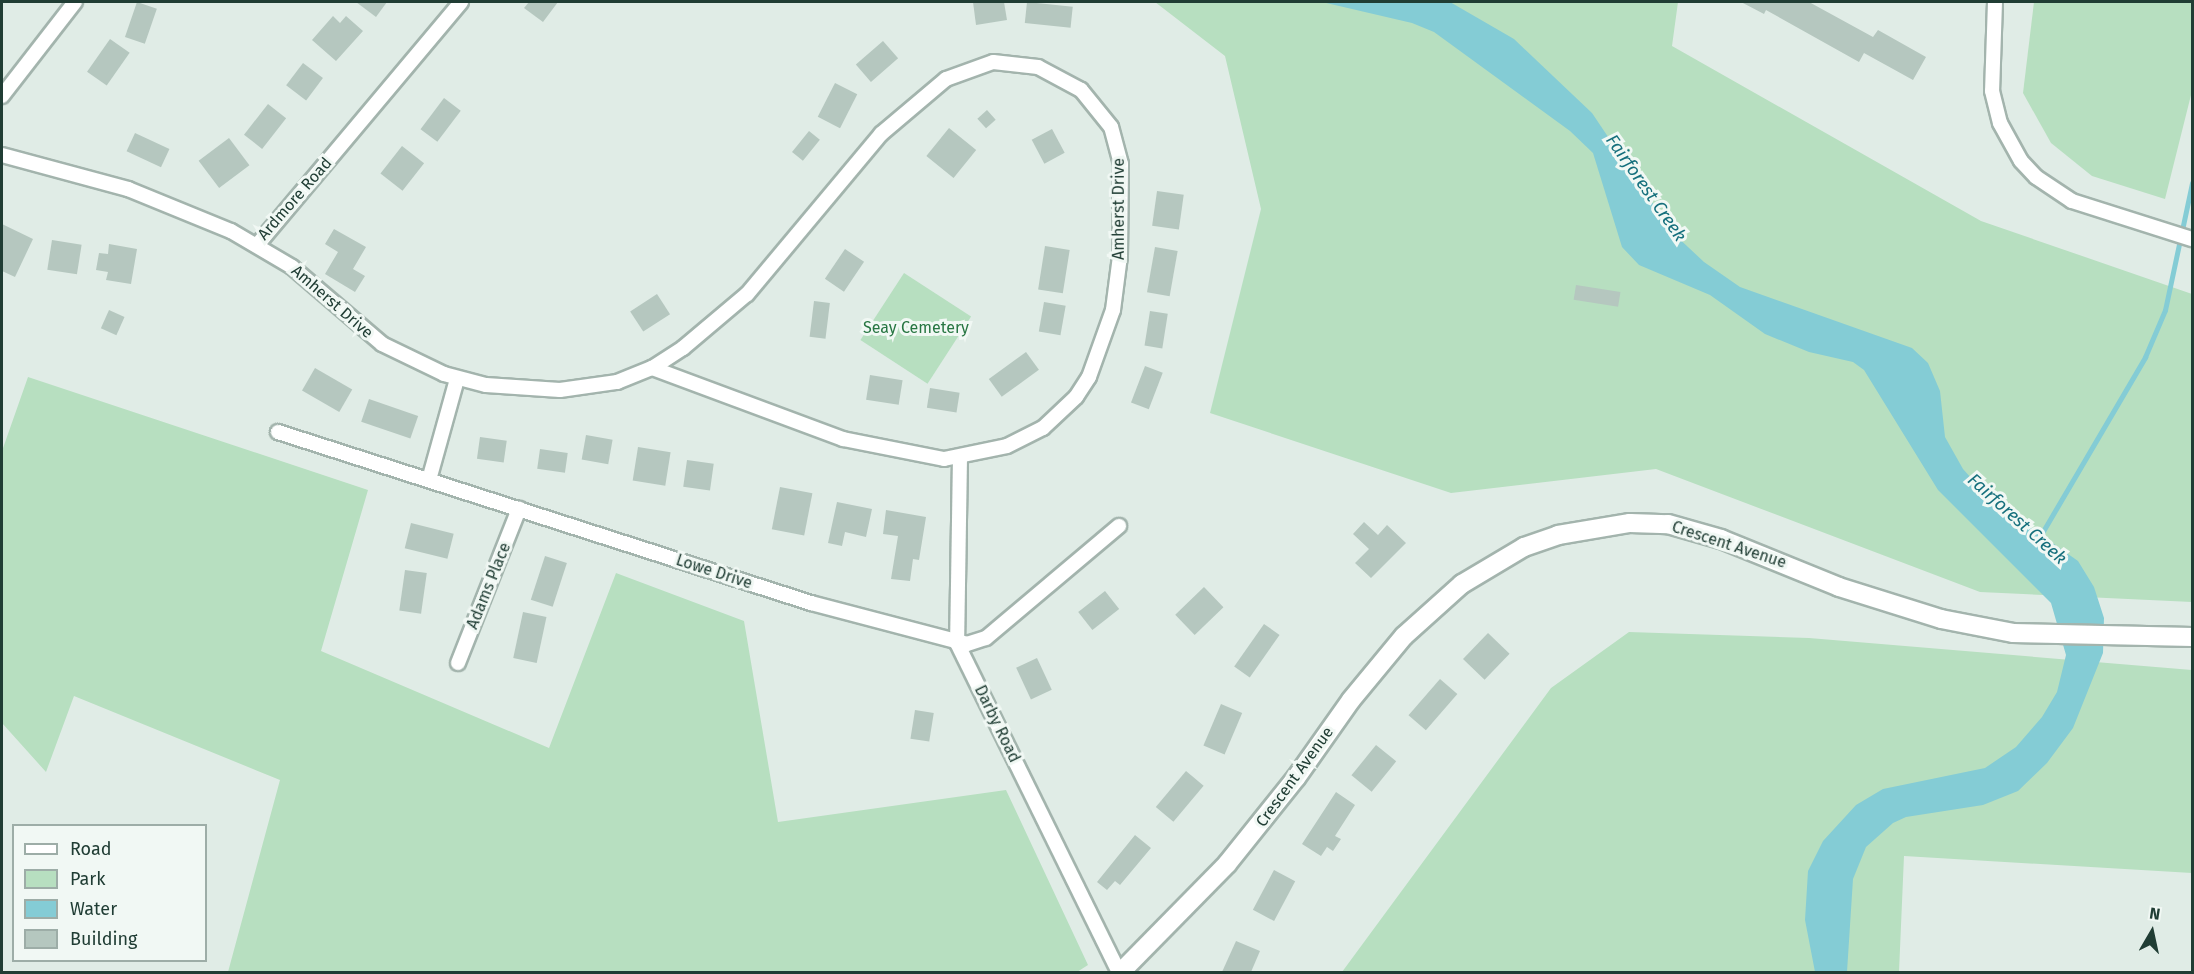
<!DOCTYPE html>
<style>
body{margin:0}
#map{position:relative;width:2194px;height:974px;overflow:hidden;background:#e0ece6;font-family:"Fira Sans",sans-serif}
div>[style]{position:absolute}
.green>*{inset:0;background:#b7dfc0;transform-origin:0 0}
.water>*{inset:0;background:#84ccd5}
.stream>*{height:5px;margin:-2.5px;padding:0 2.5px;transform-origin:2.5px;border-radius:2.5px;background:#84ccd5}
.building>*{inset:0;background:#b5c7bf;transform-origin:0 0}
.roads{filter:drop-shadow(2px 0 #a3b4ad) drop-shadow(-2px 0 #a3b4ad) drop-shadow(0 2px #a3b4ad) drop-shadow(0 -2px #a3b4ad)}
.minor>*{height:14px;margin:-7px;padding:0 7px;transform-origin:7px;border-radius:7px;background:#fff}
.tertiary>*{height:18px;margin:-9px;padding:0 9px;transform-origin:9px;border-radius:9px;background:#fff}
span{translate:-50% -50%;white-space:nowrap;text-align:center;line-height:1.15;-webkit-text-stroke:6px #f1f8f4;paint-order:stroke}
.street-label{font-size:16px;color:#203d34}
.park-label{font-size:16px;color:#277642}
.water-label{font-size:18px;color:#16707d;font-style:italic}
.frame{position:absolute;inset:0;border:3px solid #203d34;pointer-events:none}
.legend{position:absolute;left:12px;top:824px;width:195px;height:138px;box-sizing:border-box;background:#f1f8f4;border:2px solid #9dada7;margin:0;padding:8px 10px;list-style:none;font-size:18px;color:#203d34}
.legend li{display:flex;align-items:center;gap:12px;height:30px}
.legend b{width:30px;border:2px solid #9dada7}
.north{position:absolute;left:2122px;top:902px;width:60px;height:60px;-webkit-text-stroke:4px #f1f8f4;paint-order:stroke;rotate:9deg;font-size:16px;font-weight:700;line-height:24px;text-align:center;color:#203d34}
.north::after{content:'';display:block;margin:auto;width:21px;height:27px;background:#203d34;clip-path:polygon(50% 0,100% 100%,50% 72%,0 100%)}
</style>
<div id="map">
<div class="green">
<div style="clip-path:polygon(1155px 2px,1678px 2px,1672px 46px,1981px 221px,2192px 294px,2192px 602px,1980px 592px,1656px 469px,1451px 493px,1210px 413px,1261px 209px,1225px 56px)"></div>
<div style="clip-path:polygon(2034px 2px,2192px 2px,2192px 91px,2165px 199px,2092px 176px,2051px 143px,2023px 93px)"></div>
<div style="left:904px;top:273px;width:80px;height:80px;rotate:33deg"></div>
<div style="clip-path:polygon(28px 377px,368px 490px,321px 651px,549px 748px,616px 573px,744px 621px,778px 822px,1006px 790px,1088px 965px,1077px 972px,228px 972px,280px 780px,74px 696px,46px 772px,2px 723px,2px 451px)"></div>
<div style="clip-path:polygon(1629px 632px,1809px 638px,2192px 670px,2192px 873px,1904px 856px,1899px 972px,1342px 972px,1551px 688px)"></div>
</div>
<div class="water">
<div style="clip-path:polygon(1322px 2px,1450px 2px,1514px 39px,1592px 113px,1672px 232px,1704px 262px,1740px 287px,1912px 348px,1928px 363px,1940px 391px,1945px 437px,1963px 469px,1989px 498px,2078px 561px,2094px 587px,2104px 618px,2103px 653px,2073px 728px,2047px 763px,2018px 791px,1983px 805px,1906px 817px,1893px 823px,1866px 847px,1853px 879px,1847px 972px,1815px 972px,1805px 920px,1808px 871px,1823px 841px,1856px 805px,1883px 789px,1985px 768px,2016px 747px,2042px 717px,2057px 692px,2066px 655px,2051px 603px,1938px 490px,1864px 370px,1853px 362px,1809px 352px,1765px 334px,1710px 295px,1639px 265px,1622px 247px,1593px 153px,1570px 131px,1434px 32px,1412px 23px)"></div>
</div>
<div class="stream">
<div style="left:2039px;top:538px;width:210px;rotate:-59.6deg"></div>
<div style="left:2145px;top:357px;width:51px;rotate:-66.9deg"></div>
<div style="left:2165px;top:310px;width:130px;rotate:-78deg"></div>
</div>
<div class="building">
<div style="left:137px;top:2px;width:21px;height:37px;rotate:19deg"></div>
<div style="clip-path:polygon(356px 2px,387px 2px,376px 17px)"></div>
<div style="clip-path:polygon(529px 2px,558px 2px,543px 22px,524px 8px)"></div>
<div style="clip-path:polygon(973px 2px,1004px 2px,1007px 20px,976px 25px)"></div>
<div style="left:1027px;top:2px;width:46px;height:21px;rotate:6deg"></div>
<div style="clip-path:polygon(1741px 2px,1809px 2px,1873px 37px,1878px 30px,1926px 57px,1913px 80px,1864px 53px,1859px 62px,1766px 10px,1764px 14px)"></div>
<div style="clip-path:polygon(333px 16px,340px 23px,346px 16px,363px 31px,336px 61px,312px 40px)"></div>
<div style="left:110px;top:39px;width:24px;height:40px;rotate:35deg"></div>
<div style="left:883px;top:41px;width:23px;height:36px;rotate:49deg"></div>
<div style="left:303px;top:63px;width:25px;height:28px;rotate:37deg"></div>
<div style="left:835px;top:83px;width:25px;height:38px;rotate:27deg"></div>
<div style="left:444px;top:98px;width:21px;height:39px;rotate:37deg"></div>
<div style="left:268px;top:104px;width:23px;height:39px;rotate:38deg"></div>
<div style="left:987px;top:110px;width:13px;height:13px;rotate:48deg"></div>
<div style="left:949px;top:128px;width:35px;height:36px;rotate:39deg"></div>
<div style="left:1052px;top:129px;width:27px;height:23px;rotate:62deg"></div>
<div style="left:809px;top:131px;width:14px;height:27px;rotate:39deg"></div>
<div style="left:135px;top:133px;width:38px;height:20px;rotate:25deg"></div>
<div style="left:229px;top:138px;width:34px;height:38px;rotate:53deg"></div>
<div style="left:402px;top:146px;width:28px;height:35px;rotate:38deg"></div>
<div style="left:1157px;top:191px;width:27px;height:35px;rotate:8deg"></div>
<div style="clip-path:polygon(2px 224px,33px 239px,15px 277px,2px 271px)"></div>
<div style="clip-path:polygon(334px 229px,366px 247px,353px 269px,365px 276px,355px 292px,325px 274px,338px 252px,325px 244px)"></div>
<div style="left:52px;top:240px;width:30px;height:30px;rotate:9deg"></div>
<div style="clip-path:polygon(109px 244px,137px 249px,131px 284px,106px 280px,108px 272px,96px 270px,99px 253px,108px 254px)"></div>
<div style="left:1045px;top:246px;width:25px;height:44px;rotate:9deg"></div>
<div style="left:1155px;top:247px;width:23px;height:46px;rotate:10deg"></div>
<div style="left:845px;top:249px;width:23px;height:36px;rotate:34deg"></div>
<div style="left:1576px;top:285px;width:45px;height:15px;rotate:9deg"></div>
<div style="left:657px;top:294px;width:24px;height:32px;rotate:57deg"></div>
<div style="left:814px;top:301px;width:16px;height:36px;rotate:7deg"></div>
<div style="left:1044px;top:302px;width:22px;height:30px;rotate:10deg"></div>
<div style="left:109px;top:310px;width:17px;height:20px;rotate:24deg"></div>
<div style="left:1150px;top:311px;width:18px;height:35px;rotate:9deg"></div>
<div style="left:1026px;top:352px;width:22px;height:46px;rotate:54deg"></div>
<div style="left:1145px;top:366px;width:19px;height:39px;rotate:21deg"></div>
<div style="left:315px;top:368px;width:43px;height:26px;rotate:30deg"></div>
<div style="left:870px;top:375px;width:33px;height:25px;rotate:9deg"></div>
<div style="left:930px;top:388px;width:30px;height:20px;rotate:9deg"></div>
<div style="left:369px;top:399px;width:52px;height:24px;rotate:19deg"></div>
<div style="left:586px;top:435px;width:27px;height:25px;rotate:10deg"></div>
<div style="left:480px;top:437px;width:27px;height:22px;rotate:8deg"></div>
<div style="left:638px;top:447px;width:33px;height:34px;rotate:9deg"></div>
<div style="left:540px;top:449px;width:28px;height:20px;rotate:8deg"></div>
<div style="left:687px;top:460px;width:27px;height:27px;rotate:8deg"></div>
<div style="left:780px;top:487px;width:33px;height:43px;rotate:11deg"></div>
<div style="clip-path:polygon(837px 502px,872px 509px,866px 537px,845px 532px,842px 546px,828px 543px)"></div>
<div style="clip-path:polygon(886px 510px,926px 517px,919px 560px,913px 559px,910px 581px,891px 579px,898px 536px,883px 534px)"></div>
<div style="clip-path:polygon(1364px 522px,1378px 535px,1387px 525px,1406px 543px,1371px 578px,1355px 563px,1369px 549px,1353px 534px)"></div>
<div style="left:411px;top:523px;width:44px;height:26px;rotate:14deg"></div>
<div style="left:545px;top:556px;width:23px;height:46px;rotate:18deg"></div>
<div style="left:405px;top:570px;width:22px;height:41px;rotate:8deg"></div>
<div style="left:1204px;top:587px;width:28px;height:40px;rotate:46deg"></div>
<div style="left:1105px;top:591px;width:23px;height:34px;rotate:52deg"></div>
<div style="left:523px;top:612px;width:24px;height:47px;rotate:12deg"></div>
<div style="left:1264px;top:624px;width:19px;height:52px;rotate:35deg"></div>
<div style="left:1488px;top:633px;width:30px;height:36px;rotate:44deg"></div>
<div style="left:1037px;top:658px;width:35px;height:23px;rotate:65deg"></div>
<div style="left:1440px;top:679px;width:23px;height:48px;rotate:41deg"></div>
<div style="left:1221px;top:704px;width:23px;height:45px;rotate:23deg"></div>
<div style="left:915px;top:710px;width:19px;height:29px;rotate:9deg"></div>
<div style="left:1376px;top:745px;width:26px;height:39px;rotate:39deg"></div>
<div style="left:1186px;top:771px;width:23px;height:47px;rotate:40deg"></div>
<div style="clip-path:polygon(1336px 792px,1355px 805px,1335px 836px,1341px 839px,1333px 851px,1327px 847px,1321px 856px,1302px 844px)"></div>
<div style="clip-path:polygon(1135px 835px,1151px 848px,1120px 885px,1115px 881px,1107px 890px,1097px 882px)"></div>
<div style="left:1274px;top:870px;width:24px;height:45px;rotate:28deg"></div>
<div style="clip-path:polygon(1236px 941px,1260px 951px,1251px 972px,1222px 972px)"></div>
</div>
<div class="roads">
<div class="minor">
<div style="left:1995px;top:2px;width:89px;rotate:91.9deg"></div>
<div style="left:1992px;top:91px;width:33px;rotate:76deg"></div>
<div style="left:2000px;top:123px;width:43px;rotate:61.1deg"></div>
<div style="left:2021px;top:161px;width:22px;rotate:47deg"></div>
<div style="left:2036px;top:177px;width:43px;rotate:33.7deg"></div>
<div style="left:2072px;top:201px;width:126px;rotate:17.6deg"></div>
<div style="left:2px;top:96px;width:119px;rotate:-52.2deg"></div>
<div style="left:2px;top:155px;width:131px;rotate:15.1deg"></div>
<div style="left:128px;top:189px;width:111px;rotate:22.2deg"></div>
<div style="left:231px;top:231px;width:71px;rotate:30.5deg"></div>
<div style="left:292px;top:267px;width:118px;rotate:40.5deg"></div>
<div style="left:382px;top:344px;width:69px;rotate:25.8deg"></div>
<div style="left:444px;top:374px;width:43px;rotate:14.7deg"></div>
<div style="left:486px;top:385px;width:74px;rotate:3.9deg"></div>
<div style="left:560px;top:390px;width:58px;rotate:-8deg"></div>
<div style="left:617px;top:382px;width:38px;rotate:-22deg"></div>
<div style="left:652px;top:368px;width:204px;rotate:20.4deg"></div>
<div style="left:843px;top:439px;width:103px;rotate:11.2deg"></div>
<div style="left:944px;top:459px;width:64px;rotate:-11.7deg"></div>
<div style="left:1007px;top:446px;width:40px;rotate:-26.6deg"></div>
<div style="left:1043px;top:428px;width:45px;rotate:-43.2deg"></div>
<div style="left:1076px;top:397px;width:24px;rotate:-57deg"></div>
<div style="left:1089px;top:377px;width:71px;rotate:-70.3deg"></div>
<div style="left:1113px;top:310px;width:54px;rotate:-82.6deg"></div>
<div style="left:1120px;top:256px;width:92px;rotate:-89.4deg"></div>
<div style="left:1121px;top:164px;width:38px;rotate:-105deg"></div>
<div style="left:1111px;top:127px;width:48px;rotate:-129deg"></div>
<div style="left:1081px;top:90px;width:49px;rotate:-151.9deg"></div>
<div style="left:1038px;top:67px;width:45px;rotate:-173.7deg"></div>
<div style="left:993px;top:62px;width:50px;rotate:160.1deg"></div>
<div style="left:946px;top:79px;width:85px;rotate:139.8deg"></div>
<div style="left:881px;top:134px;width:209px;rotate:129.9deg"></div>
<div style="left:747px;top:294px;width:84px;rotate:139.8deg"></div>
<div style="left:683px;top:348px;width:37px;rotate:147deg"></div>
<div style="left:258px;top:244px;width:316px;rotate:-50deg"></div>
<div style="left:278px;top:432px;width:560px;rotate:17.79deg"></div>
<div style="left:811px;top:603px;width:161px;rotate:14.7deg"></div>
<div style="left:967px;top:644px;width:20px;rotate:-18deg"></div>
<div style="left:986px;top:638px;width:174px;rotate:-40.1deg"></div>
<div style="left:960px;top:457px;width:186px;rotate:90.9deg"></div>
<div style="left:957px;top:643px;width:367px;rotate:63.8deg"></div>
<div style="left:429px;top:480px;width:105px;rotate:-74.5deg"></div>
<div style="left:458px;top:663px;width:166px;rotate:-68.4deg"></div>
</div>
<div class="tertiary">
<div style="left:1121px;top:972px;width:151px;rotate:-45.5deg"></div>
<div style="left:1227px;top:864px;width:110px;rotate:-51.3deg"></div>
<div style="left:1296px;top:778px;width:95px;rotate:-54.8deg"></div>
<div style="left:1351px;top:700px;width:83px;rotate:-50.4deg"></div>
<div style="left:1404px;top:636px;width:78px;rotate:-41.9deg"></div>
<div style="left:1462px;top:584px;width:72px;rotate:-30.8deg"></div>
<div style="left:1524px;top:547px;width:36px;rotate:-19deg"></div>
<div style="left:1558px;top:535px;width:73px;rotate:-9.5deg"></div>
<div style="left:1630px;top:523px;width:38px;rotate:2deg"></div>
<div style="left:1668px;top:524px;width:55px;rotate:15.8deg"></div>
<div style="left:1721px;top:539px;width:127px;rotate:22.1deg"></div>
<div style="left:1839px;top:587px;width:107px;rotate:17.4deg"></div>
<div style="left:1941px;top:619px;width:73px;rotate:11deg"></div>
<div style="left:2013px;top:633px;width:179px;rotate:1.3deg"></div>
</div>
</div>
<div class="street-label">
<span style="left:295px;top:199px;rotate:-49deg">Ardmore Road</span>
<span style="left:1119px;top:209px;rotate:-90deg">Amherst Drive</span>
<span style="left:332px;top:302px;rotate:41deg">Amherst Drive</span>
<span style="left:1729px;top:545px;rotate:18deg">Crescent Avenue</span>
<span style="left:714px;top:572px;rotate:18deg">Lowe Drive</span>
<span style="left:489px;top:586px;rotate:-68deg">Adams Place</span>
<span style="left:997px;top:724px;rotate:64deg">Darby Road</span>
<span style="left:1295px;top:777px;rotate:-54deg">Crescent Avenue</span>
</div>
<div class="park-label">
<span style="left:916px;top:328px">Seay Cemetery</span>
</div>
<div class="water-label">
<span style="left:1646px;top:188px;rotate:55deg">Fairforest Creek</span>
<span style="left:2017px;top:519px;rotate:42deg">Fairforest Creek</span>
</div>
<div class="frame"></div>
<ul class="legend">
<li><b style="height:8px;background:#fff"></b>Road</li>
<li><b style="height:16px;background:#b7dfc0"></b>Park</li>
<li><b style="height:16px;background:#84ccd5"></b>Water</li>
<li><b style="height:16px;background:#b5c7bf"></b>Building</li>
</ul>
<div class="north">N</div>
</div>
